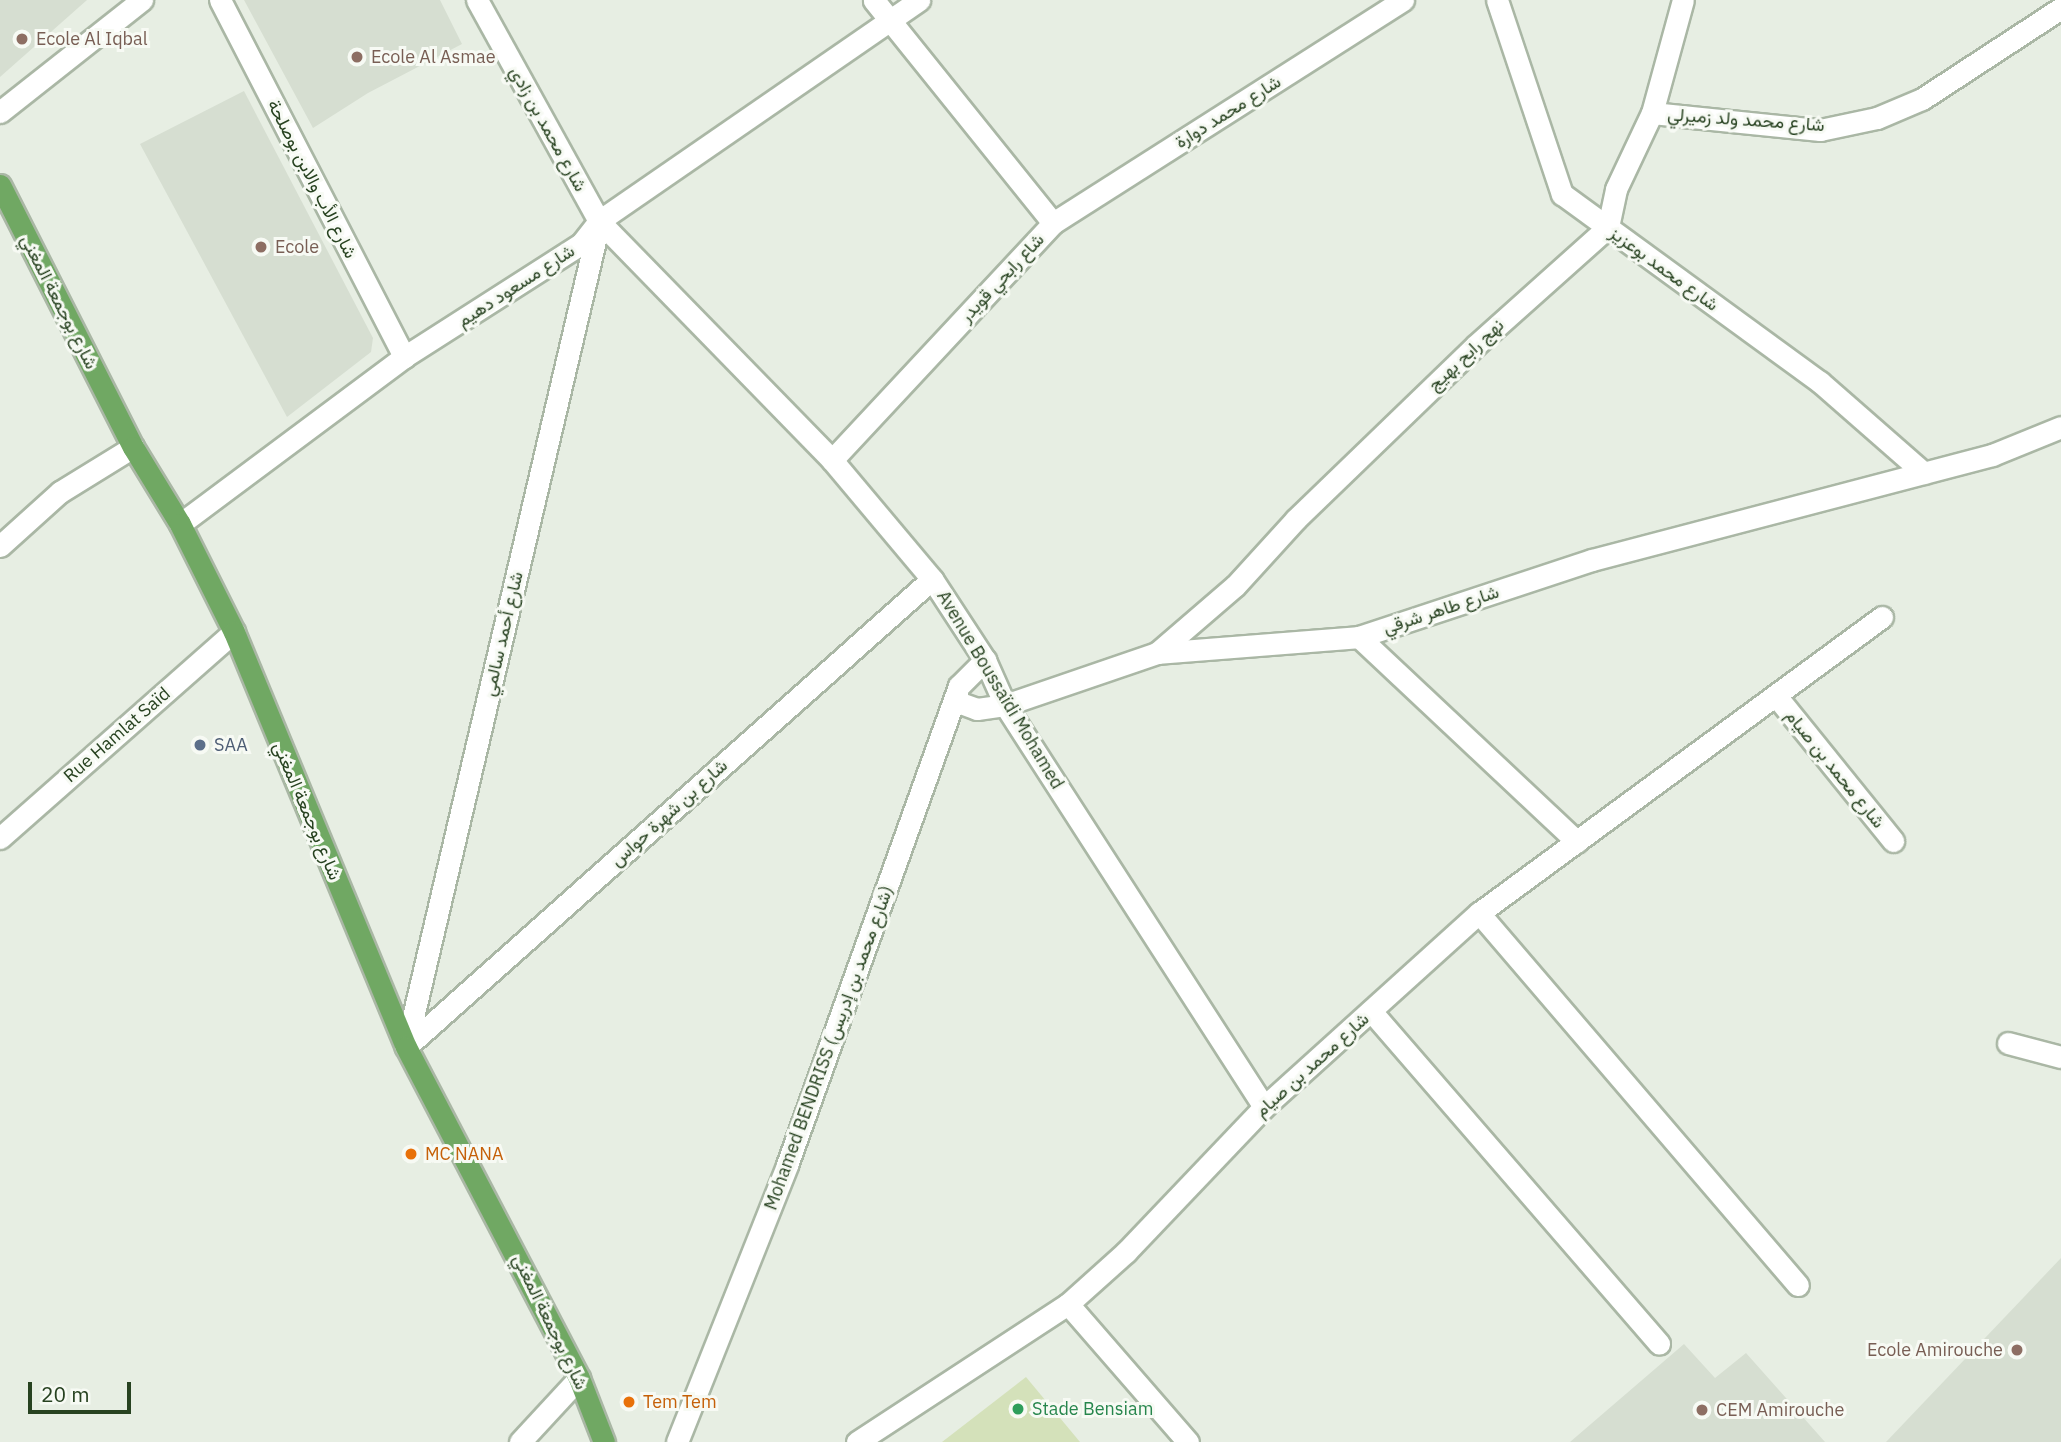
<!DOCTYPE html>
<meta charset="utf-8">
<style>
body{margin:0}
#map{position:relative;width:2061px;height:1442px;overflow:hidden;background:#e7eee3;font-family:"IBM Plex Sans",Vazirmatn,sans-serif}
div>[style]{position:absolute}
.built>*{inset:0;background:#d6ded1}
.green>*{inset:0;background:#d4e1ba}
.roads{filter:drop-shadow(2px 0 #aab7a5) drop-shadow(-2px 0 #aab7a5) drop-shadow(0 2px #aab7a5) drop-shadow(0 -2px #aab7a5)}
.street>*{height:21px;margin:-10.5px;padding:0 10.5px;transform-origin:10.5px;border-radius:10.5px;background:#fff}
.primary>*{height:21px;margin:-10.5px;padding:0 10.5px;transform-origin:10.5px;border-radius:10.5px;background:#70a863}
.dots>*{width:19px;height:19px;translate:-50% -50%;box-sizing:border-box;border:4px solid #f7faf4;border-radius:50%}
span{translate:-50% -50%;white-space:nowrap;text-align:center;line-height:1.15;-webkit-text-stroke:6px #f7faf4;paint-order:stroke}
.education-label{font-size:18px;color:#785e54}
.left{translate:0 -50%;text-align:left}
.right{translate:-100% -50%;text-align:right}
.street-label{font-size:18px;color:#274220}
.service-label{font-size:18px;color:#4e5e75}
.food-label{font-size:18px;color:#c56008}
.leisure-label{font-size:18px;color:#27864d}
.scale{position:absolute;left:28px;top:1382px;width:103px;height:32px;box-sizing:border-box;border:4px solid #274220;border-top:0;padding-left:9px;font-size:21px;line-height:24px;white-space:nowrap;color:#274220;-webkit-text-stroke:5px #f7faf4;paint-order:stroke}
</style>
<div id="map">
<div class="built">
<div style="clip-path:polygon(0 0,87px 0,0 77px)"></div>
<div style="clip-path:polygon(244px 0,440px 0,462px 44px,368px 93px,313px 128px)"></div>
<div style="clip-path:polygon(244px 91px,373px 338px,371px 352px,287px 417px,140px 144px)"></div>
<div style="clip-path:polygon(2061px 1258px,2061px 1442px,1886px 1442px)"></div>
<div style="clip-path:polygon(1684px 1344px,1715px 1378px,1746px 1353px,1825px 1442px,1570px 1442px)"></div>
</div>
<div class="green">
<div style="clip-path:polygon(1026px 1377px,1080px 1442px,942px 1442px)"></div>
</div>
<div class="roads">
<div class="street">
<div style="left:220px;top:0;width:402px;rotate:62.7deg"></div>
<div style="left:477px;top:0;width:252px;rotate:61.1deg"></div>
<div style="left:599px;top:221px;width:334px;rotate:45.7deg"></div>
<div style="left:832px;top:460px;width:155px;rotate:50deg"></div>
<div style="left:932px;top:579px;width:97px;rotate:56.8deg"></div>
<div style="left:985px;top:660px;width:49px;rotate:66deg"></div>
<div style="left:1005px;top:705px;width:478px;rotate:57.2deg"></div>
<div style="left:1497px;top:0;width:205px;rotate:71.5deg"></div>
<div style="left:1562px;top:194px;width:319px;rotate:36.1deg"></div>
<div style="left:1820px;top:382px;width:138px;rotate:41.2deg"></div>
<div style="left:0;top:112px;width:181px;rotate:-38.3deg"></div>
<div style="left:1652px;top:113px;width:169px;rotate:5.8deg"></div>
<div style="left:1820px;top:130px;width:58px;rotate:-11.9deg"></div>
<div style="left:1877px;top:118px;width:49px;rotate:-22.9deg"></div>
<div style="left:1922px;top:99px;width:166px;rotate:-33.2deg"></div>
<div style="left:1053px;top:223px;width:415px;rotate:-32.5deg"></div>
<div style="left:832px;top:460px;width:324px;rotate:-47deg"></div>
<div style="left:1053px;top:223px;width:286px;rotate:-128.8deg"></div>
<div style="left:180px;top:524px;width:279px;rotate:-36.7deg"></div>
<div style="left:404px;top:357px;width:210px;rotate:-32.6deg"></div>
<div style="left:581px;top:244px;width:29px;rotate:-52deg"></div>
<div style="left:599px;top:221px;width:389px;rotate:-34.6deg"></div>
<div style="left:0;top:546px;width:81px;rotate:-42deg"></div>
<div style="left:60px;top:492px;width:86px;rotate:-31.7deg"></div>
<div style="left:1359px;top:637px;width:299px;rotate:43.2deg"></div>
<div style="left:1157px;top:653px;width:103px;rotate:-40.7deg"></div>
<div style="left:1235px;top:586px;width:91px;rotate:-47.7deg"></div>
<div style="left:1296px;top:519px;width:249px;rotate:-44deg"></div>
<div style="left:1475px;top:346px;width:178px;rotate:-41.8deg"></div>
<div style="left:1608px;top:227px;width:39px;rotate:-78deg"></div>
<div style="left:1616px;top:189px;width:84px;rotate:-64.7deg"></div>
<div style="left:1652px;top:113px;width:117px;rotate:-74.7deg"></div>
<div style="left:1777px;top:697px;width:185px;rotate:51.1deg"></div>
<div style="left:955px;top:701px;width:23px;rotate:20deg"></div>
<div style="left:977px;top:709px;width:28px;rotate:-8deg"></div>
<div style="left:1005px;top:705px;width:161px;rotate:-18.9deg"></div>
<div style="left:1157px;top:653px;width:203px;rotate:-4.5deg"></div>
<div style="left:1359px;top:637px;width:245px;rotate:-18.3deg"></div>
<div style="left:1592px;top:560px;width:414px;rotate:-14.7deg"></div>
<div style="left:1992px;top:455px;width:74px;rotate:-22.1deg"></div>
<div style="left:0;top:838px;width:312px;rotate:-41.4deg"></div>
<div style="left:1479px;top:913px;width:490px;rotate:49.4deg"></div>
<div style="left:1371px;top:1011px;width:440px;rotate:49.1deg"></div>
<div style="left:2008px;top:1043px;width:55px;rotate:14.8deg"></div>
<div style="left:406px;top:1047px;width:841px;rotate:-76.81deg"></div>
<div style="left:406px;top:1047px;width:704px;rotate:-41.66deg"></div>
<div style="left:1068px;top:1304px;width:183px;rotate:49deg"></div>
<div style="left:520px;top:1442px;width:87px;rotate:-47.3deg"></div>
<div style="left:677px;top:1442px;width:298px;rotate:-68.3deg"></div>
<div style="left:787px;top:1165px;width:509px;rotate:-70.25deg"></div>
<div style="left:959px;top:686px;width:37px;rotate:-45deg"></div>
<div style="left:857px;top:1442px;width:252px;rotate:-33.2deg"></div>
<div style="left:1068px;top:1304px;width:78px;rotate:-41.9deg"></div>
<div style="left:1126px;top:1252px;width:200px;rotate:-46.4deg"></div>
<div style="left:1264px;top:1107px;width:290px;rotate:-42.1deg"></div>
<div style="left:1479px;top:913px;width:500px;rotate:-36.3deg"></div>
</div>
<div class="primary">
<div style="left:0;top:185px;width:294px;rotate:63.1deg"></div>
<div style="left:133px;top:447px;width:90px;rotate:58.6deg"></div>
<div style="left:180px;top:524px;width:121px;rotate:63.4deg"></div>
<div style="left:234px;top:632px;width:449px;rotate:67.5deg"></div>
<div style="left:406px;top:1047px;width:373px;rotate:62.4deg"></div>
<div style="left:579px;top:1378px;width:69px;rotate:68.7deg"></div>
</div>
</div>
<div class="dots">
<div style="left:22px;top:39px;background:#8d6e63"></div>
<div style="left:357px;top:57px;background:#8d6e63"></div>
<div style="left:261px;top:247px;background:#8d6e63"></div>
<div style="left:200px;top:745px;background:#5c6f8a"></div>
<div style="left:411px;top:1154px;background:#e8710a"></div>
<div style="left:2017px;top:1350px;background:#8d6e63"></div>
<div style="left:629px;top:1402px;background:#e8710a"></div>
<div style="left:1018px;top:1409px;background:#2e9e5b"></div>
<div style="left:1702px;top:1410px;background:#8d6e63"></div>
</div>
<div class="education-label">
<span class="left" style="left:36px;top:39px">Ecole Al Iqbal</span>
<span class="left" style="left:371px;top:57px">Ecole Al Asmae</span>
<span class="left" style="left:275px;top:247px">Ecole</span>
<span class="right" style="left:2003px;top:1350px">Ecole Amirouche</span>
<span class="left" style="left:1716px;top:1410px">CEM Amirouche</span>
</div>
<div class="street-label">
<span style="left:1228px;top:112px;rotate:-32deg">شارع محمد دوارة</span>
<span style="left:1746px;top:120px;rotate:4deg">شارع محمد ولد زميرلي</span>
<span style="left:548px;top:129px;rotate:61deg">شارع محمد بن زادي</span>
<span style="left:312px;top:179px;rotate:63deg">شارع الأب والابن بوصلحة</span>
<span style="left:1664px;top:269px;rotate:36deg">شارع محمد بوعزيز</span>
<span style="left:1002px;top:278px;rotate:-47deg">شاع رابحي قويدر</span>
<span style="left:516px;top:286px;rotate:-33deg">شارع مسعود دهيم</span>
<span style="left:59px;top:302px;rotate:63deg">شارع بوجمعة المغني</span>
<span style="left:1466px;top:355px;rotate:-43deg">نهج رابح بهيج</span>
<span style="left:1441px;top:610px;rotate:-18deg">شارع طاهر شرقي</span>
<span style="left:503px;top:634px;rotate:-77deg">شارع أحمد سالمي</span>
<span style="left:1000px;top:690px;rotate:59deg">Avenue Boussaïdi Mohamed</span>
<span style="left:117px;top:735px;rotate:-41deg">Rue Hamlat Saïd</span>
<span style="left:1835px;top:769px;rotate:51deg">شارع محمد بن صيام</span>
<span style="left:307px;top:811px;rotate:67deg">شارع بوجمعة المغني</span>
<span style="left:669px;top:813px;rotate:-42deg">شارع بن شهرة حواس</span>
<span style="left:829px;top:1048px;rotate:-70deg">Mohamed BENDRISS (شارع محمد بن إدريس)</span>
<span style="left:1312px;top:1065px;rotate:-42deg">شارع محمد بن صيام</span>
<span style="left:550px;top:1322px;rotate:64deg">شارع بوجمعة المغني</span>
</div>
<div class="service-label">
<span class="left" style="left:214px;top:745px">SAA</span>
</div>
<div class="food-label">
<span class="left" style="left:425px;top:1154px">MC NANA</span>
<span class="left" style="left:643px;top:1402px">Tem Tem</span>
</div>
<div class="leisure-label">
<span class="left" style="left:1032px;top:1409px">Stade Bensiam</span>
</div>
<div class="scale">20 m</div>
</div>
